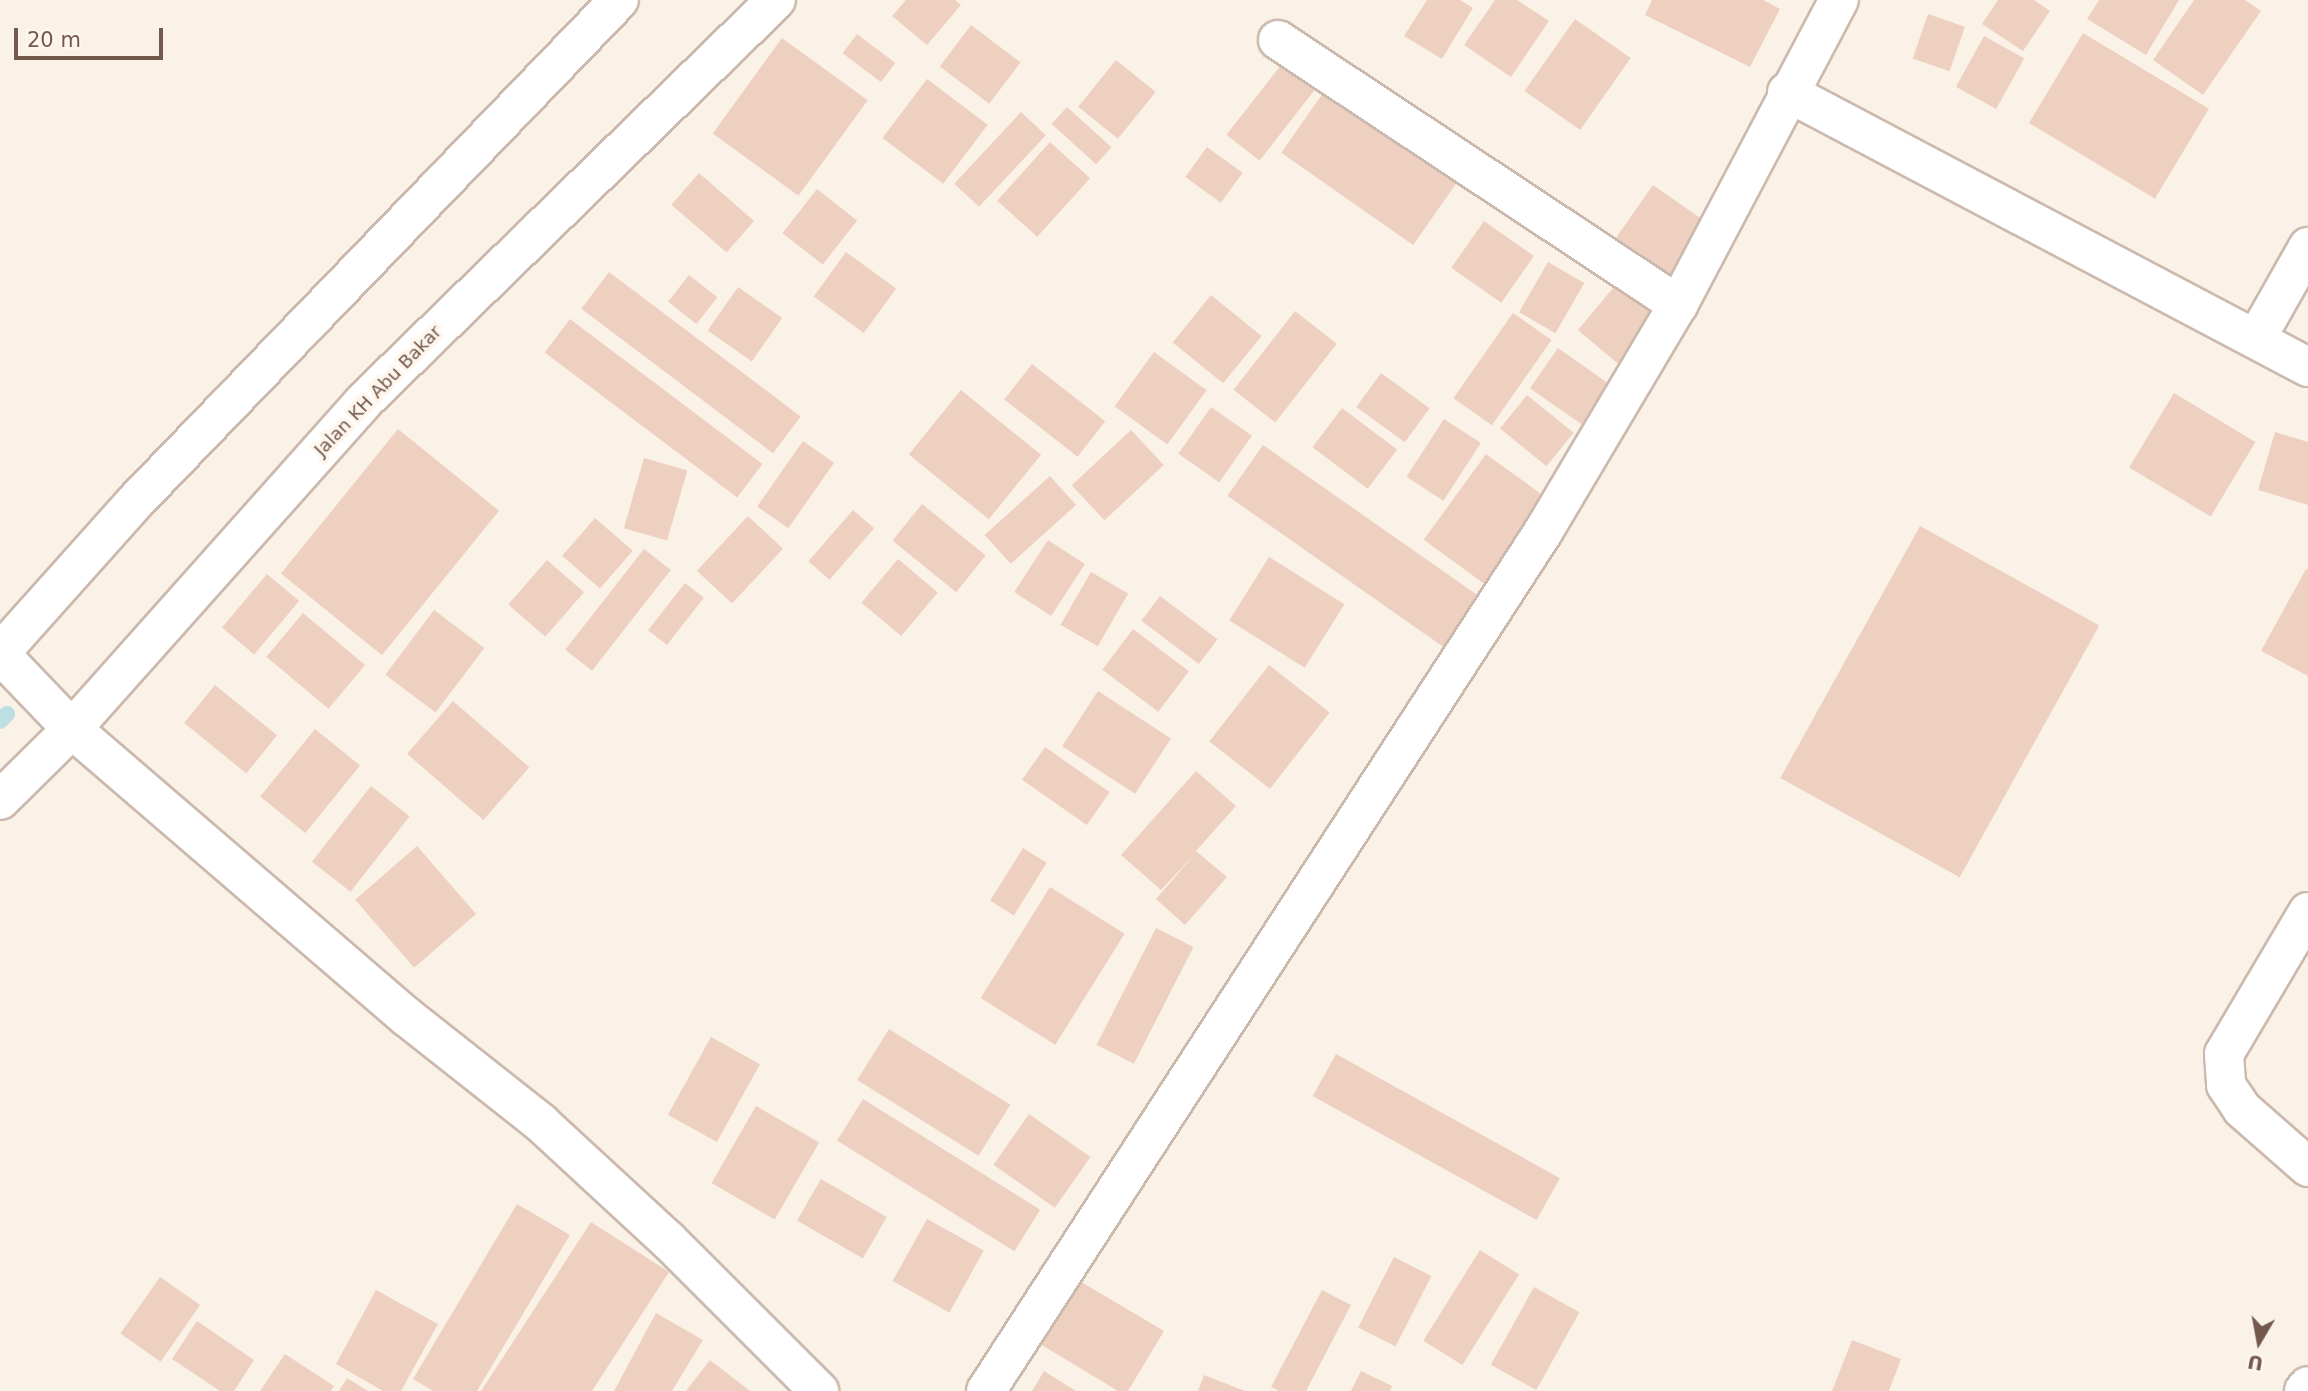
<!DOCTYPE html>
<style>
body{margin:0}
#map{position:relative;width:2308px;height:1391px;overflow:hidden;background:#fbf2e7;font-family:"DejaVu Sans",sans-serif}
div>[style]{position:absolute}
.stream>*{height:16px;margin:-8px;padding:0 8px;transform-origin:8px;border-radius:8px;background:#bddfe3}
.building>*{inset:0;background:#eed0c1;transform-origin:0 0}
.roads{filter:drop-shadow(2px 0 #ccb9ae) drop-shadow(-2px 0 #ccb9ae) drop-shadow(0 2px #ccb9ae) drop-shadow(0 -2px #ccb9ae)}
.minor>*{height:38px;margin:-19px;padding:0 19px;transform-origin:19px;border-radius:19px;background:#fff}
span{translate:-50% -50%;white-space:nowrap;text-align:center;line-height:1.15;-webkit-text-stroke:7px #fef6ed;paint-order:stroke}
.street-label{font-size:18px;color:#72584d}
.north{position:absolute;left:2224px;top:1307px;width:70px;height:70px;-webkit-text-stroke:5px #fef6ed;paint-order:stroke;rotate:190deg;font-size:19px;font-weight:700;line-height:28px;text-align:center;color:#72584d}
.north::after{content:'';display:block;margin:auto;width:24px;height:32px;background:#72584d;clip-path:polygon(50% 0,100% 100%,50% 72%,0 100%)}
.scale{position:absolute;left:14px;top:28px;width:149px;height:32px;box-sizing:border-box;border:4px solid #72584d;border-top:0;padding-left:9px;font-size:21px;line-height:24px;white-space:nowrap;color:#72584d;-webkit-text-stroke:5px #fef6ed;paint-order:stroke}
</style>
<div id="map">
<div class="stream">
<div style="left:0;top:721px;width:10px;rotate:-45deg"></div>
</div>
<div class="building">
<div style="clip-path:polygon(906px 0,955px 0,961px 5px,927px 45px,892px 16px)"></div>
<div style="clip-path:polygon(1427px 0,1460px 0,1473px 8px,1442px 59px,1404px 36px)"></div>
<div style="clip-path:polygon(1495px 0,1517px 0,1549px 21px,1511px 77px,1464px 45px)"></div>
<div style="clip-path:polygon(1652px 0,1763px 0,1780px 9px,1750px 67px,1645px 15px)"></div>
<div style="clip-path:polygon(1998px 0,2034px 0,2050px 11px,2023px 51px,1982px 24px)"></div>
<div style="clip-path:polygon(2099px 0,2179px 0,2146px 55px,2087px 19px)"></div>
<div style="clip-path:polygon(2194px 0,2245px 0,2261px 11px,2203px 95px,2153px 60px)"></div>
<div style="left:1928px;top:14px;width:39px;height:47px;rotate:19deg"></div>
<div style="left:1575px;top:19px;width:68px;height:88px;rotate:35deg"></div>
<div style="left:971px;top:25px;width:62px;height:52px;rotate:37deg"></div>
<div style="left:2083px;top:33px;width:147px;height:105px;rotate:31deg"></div>
<div style="left:857px;top:34px;width:48px;height:24px;rotate:37deg"></div>
<div style="left:1984px;top:36px;width:46px;height:58px;rotate:29deg"></div>
<div style="left:782px;top:38px;width:106px;height:118px;rotate:36deg"></div>
<div style="left:1288px;top:56px;width:42px;height:100px;rotate:38deg"></div>
<div style="left:1116px;top:60px;width:51px;height:60px;rotate:39deg"></div>
<div style="left:927px;top:79px;width:76px;height:74px;rotate:37deg"></div>
<div style="left:1330px;top:83px;width:161px;height:85px;rotate:35deg"></div>
<div style="left:1067px;top:107px;width:60px;height:23px;rotate:42deg"></div>
<div style="left:1021px;top:112px;width:34px;height:98px;rotate:43deg"></div>
<div style="left:1050px;top:142px;width:54px;height:79px;rotate:42deg"></div>
<div style="left:1207px;top:147px;width:44px;height:37px;rotate:36deg"></div>
<div style="left:699px;top:173px;width:73px;height:42px;rotate:41deg"></div>
<div style="left:1653px;top:185px;width:76px;height:78px;rotate:35deg"></div>
<div style="left:817px;top:189px;width:51px;height:56px;rotate:38deg"></div>
<div style="left:1484px;top:221px;width:61px;height:57px;rotate:35deg"></div>
<div style="left:846px;top:252px;width:62px;height:55px;rotate:36deg"></div>
<div style="left:1548px;top:262px;width:42px;height:58px;rotate:30deg"></div>
<div style="left:609px;top:272px;width:240px;height:46px;rotate:37deg"></div>
<div style="left:689px;top:275px;width:36px;height:34px;rotate:38deg"></div>
<div style="left:1619px;top:281px;width:52px;height:64px;rotate:40deg"></div>
<div style="left:738px;top:287px;width:54px;height:53px;rotate:35deg"></div>
<div style="left:1211px;top:295px;width:65px;height:61px;rotate:39deg"></div>
<div style="left:1295px;top:311px;width:53px;height:100px;rotate:38deg"></div>
<div style="left:1513px;top:313px;width:47px;height:104px;rotate:35deg"></div>
<div style="left:570px;top:319px;width:241px;height:42px;rotate:37deg"></div>
<div style="left:1558px;top:348px;width:63px;height:49px;rotate:35deg"></div>
<div style="left:1154px;top:352px;width:65px;height:67px;rotate:36deg"></div>
<div style="left:1032px;top:364px;width:93px;height:45px;rotate:38deg"></div>
<div style="left:1381px;top:373px;width:60px;height:42px;rotate:36deg"></div>
<div style="left:961px;top:390px;width:103px;height:83px;rotate:39deg"></div>
<div style="left:2174px;top:393px;width:95px;height:87px;rotate:31deg"></div>
<div style="left:1527px;top:395px;width:60px;height:43px;rotate:39deg"></div>
<div style="left:1211px;top:407px;width:50px;height:57px;rotate:35deg"></div>
<div style="left:1342px;top:408px;width:69px;height:49px;rotate:37deg"></div>
<div style="left:1444px;top:419px;width:44px;height:69px;rotate:33deg"></div>
<div style="left:398px;top:429px;width:130px;height:186px;rotate:39deg"></div>
<div style="left:1131px;top:430px;width:48px;height:81px;rotate:47deg"></div>
<div style="clip-path:polygon(2275px 432px,2308px 442px,2308px 505px,2258px 490px)"></div>
<div style="left:803px;top:441px;width:38px;height:80px;rotate:35deg"></div>
<div style="left:1263px;top:445px;width:269px;height:62px;rotate:35deg"></div>
<div style="left:1486px;top:454px;width:76px;height:106px;rotate:36deg"></div>
<div style="left:644px;top:458px;width:45px;height:73px;rotate:16deg"></div>
<div style="left:1050px;top:476px;width:39px;height:88px;rotate:48deg"></div>
<div style="left:922px;top:504px;width:82px;height:47px;rotate:39deg"></div>
<div style="left:853px;top:510px;width:28px;height:68px;rotate:41deg"></div>
<div style="left:748px;top:516px;width:48px;height:75px;rotate:43deg"></div>
<div style="left:595px;top:518px;width:50px;height:50px;rotate:41deg"></div>
<div style="left:1920px;top:526px;width:205px;height:288px;rotate:29deg"></div>
<div style="left:1048px;top:540px;width:44px;height:62px;rotate:33deg"></div>
<div style="left:644px;top:549px;width:34px;height:128px;rotate:38deg"></div>
<div style="left:1269px;top:557px;width:89px;height:75px;rotate:32deg"></div>
<div style="left:898px;top:559px;width:52px;height:57px;rotate:40deg"></div>
<div style="left:547px;top:560px;width:49px;height:59px;rotate:41deg"></div>
<div style="clip-path:polygon(2306px 569px,2308px 570px,2308px 676px,2261px 651px)"></div>
<div style="left:1091px;top:572px;width:43px;height:61px;rotate:30deg"></div>
<div style="left:267px;top:574px;width:42px;height:70px;rotate:40deg"></div>
<div style="left:685px;top:583px;width:24px;height:60px;rotate:38deg"></div>
<div style="left:1160px;top:596px;width:72px;height:31px;rotate:37deg"></div>
<div style="left:434px;top:610px;width:63px;height:81px;rotate:37deg"></div>
<div style="left:303px;top:613px;width:81px;height:57px;rotate:40deg"></div>
<div style="left:1133px;top:629px;width:70px;height:51px;rotate:37deg"></div>
<div style="left:1269px;top:665px;width:77px;height:97px;rotate:38deg"></div>
<div style="left:215px;top:685px;width:80px;height:49px;rotate:39deg"></div>
<div style="left:1098px;top:691px;width:87px;height:66px;rotate:33deg"></div>
<div style="left:453px;top:701px;width:101px;height:70px;rotate:41deg"></div>
<div style="left:315px;top:729px;width:58px;height:87px;rotate:39deg"></div>
<div style="left:1045px;top:747px;width:79px;height:40px;rotate:35deg"></div>
<div style="clip-path:polygon(1196px 771px,1236px 806px,1196px 851px,1227px 877px,1185px 925px,1156px 899px,1194px 855px,1161px 890px,1121px 855px)"></div>
<div style="left:371px;top:786px;width:49px;height:96px;rotate:38deg"></div>
<div style="left:417px;top:846px;width:90px;height:82px;rotate:49deg"></div>
<div style="left:1023px;top:848px;width:28px;height:62px;rotate:32deg"></div>
<div style="left:1050px;top:887px;width:88px;height:131px;rotate:32deg"></div>
<div style="left:1156px;top:928px;width:42px;height:131px;rotate:27deg"></div>
<div style="left:889px;top:1029px;width:143px;height:60px;rotate:32deg"></div>
<div style="left:711px;top:1037px;width:56px;height:89px;rotate:29deg"></div>
<div style="left:1336px;top:1054px;width:256px;height:48px;rotate:29deg"></div>
<div style="left:863px;top:1099px;width:209px;height:49px;rotate:32deg"></div>
<div style="left:756px;top:1106px;width:73px;height:89px;rotate:30deg"></div>
<div style="left:1029px;top:1114px;width:75px;height:62px;rotate:35deg"></div>
<div style="left:821px;top:1179px;width:76px;height:48px;rotate:30deg"></div>
<div style="clip-path:polygon(517px 1204px,570px 1235px,477px 1391px,433px 1391px,413px 1379px)"></div>
<div style="left:927px;top:1219px;width:65px;height:71px;rotate:29deg"></div>
<div style="clip-path:polygon(591px 1222px,669px 1272px,592px 1391px,481px 1391px)"></div>
<div style="left:1480px;top:1250px;width:46px;height:107px;rotate:32deg"></div>
<div style="left:1394px;top:1257px;width:42px;height:79px;rotate:27deg"></div>
<div style="left:160px;top:1277px;width:49px;height:69px;rotate:35deg"></div>
<div style="clip-path:polygon(1078px 1280px,1164px 1331px,1128px 1391px,1118px 1391px,1040px 1344px)"></div>
<div style="left:1534px;top:1287px;width:52px;height:89px;rotate:29deg"></div>
<div style="clip-path:polygon(376px 1290px,438px 1324px,401px 1391px,383px 1391px,336px 1364px)"></div>
<div style="clip-path:polygon(1322px 1290px,1351px 1305px,1306px 1391px,1279px 1391px,1271px 1387px)"></div>
<div style="clip-path:polygon(656px 1313px,703px 1340px,672px 1391px,614px 1391px)"></div>
<div style="clip-path:polygon(197px 1321px,254px 1360px,234px 1391px,220px 1391px,172px 1359px)"></div>
<div style="clip-path:polygon(1852px 1340px,1901px 1359px,1889px 1391px,1832px 1391px)"></div>
<div style="clip-path:polygon(285px 1354px,334px 1386px,331px 1391px,260px 1391px)"></div>
<div style="clip-path:polygon(710px 1360px,750px 1391px,686px 1391px)"></div>
<div style="clip-path:polygon(1044px 1371px,1076px 1391px,1032px 1391px)"></div>
<div style="clip-path:polygon(1361px 1371px,1392px 1386px,1390px 1391px,1351px 1391px)"></div>
<div style="clip-path:polygon(1204px 1375px,1245px 1391px,1198px 1391px)"></div>
<div style="clip-path:polygon(347px 1378px,368px 1391px,339px 1391px)"></div>
</div>
<div class="roads">
<div class="minor">
<div style="left:1278px;top:40px;width:480px;rotate:33.5deg"></div>
<div style="left:1787px;top:92px;width:589px;rotate:27.83deg"></div>
<div style="left:2256px;top:339px;width:106px;rotate:-60.5deg"></div>
<div style="left:0;top:653px;width:203px;rotate:-48.2deg"></div>
<div style="left:135px;top:502px;width:697px;rotate:-46.05deg"></div>
<div style="left:0;top:654px;width:104px;rotate:46.2deg"></div>
<div style="left:72px;top:729px;width:442px;rotate:40.7deg"></div>
<div style="left:407px;top:1017px;width:171px;rotate:38.3deg"></div>
<div style="left:541px;top:1123px;width:173px;rotate:42.7deg"></div>
<div style="left:668px;top:1240px;width:214px;rotate:45deg"></div>
<div style="left:0;top:800px;width:101px;rotate:-44.6deg"></div>
<div style="left:72px;top:729px;width:438px;rotate:-48.3deg"></div>
<div style="left:363px;top:402px;width:576px;rotate:-44.23deg"></div>
<div style="left:2308px;top:912px;width:165px;rotate:120.6deg"></div>
<div style="left:2224px;top:1054px;width:31px;rotate:86deg"></div>
<div style="left:2226px;top:1085px;width:29px;rotate:56deg"></div>
<div style="left:2242px;top:1109px;width:88px;rotate:41.3deg"></div>
<div style="left:986px;top:1391px;width:1024px;rotate:-57.04deg"></div>
<div style="left:1543px;top:532px;width:264px;rotate:-59.3deg"></div>
<div style="left:1678px;top:305px;width:345px;rotate:-62.2deg"></div>
<div style="left:2304px;top:1391px;width:6px;rotate:-51deg"></div>
</div>
</div>
<div class="street-label">
<span style="left:378px;top:391px;rotate:-46deg">Jalan KH Abu Bakar</span>
</div>
<div class="north">U</div>
<div class="scale">20 m</div>
</div>
